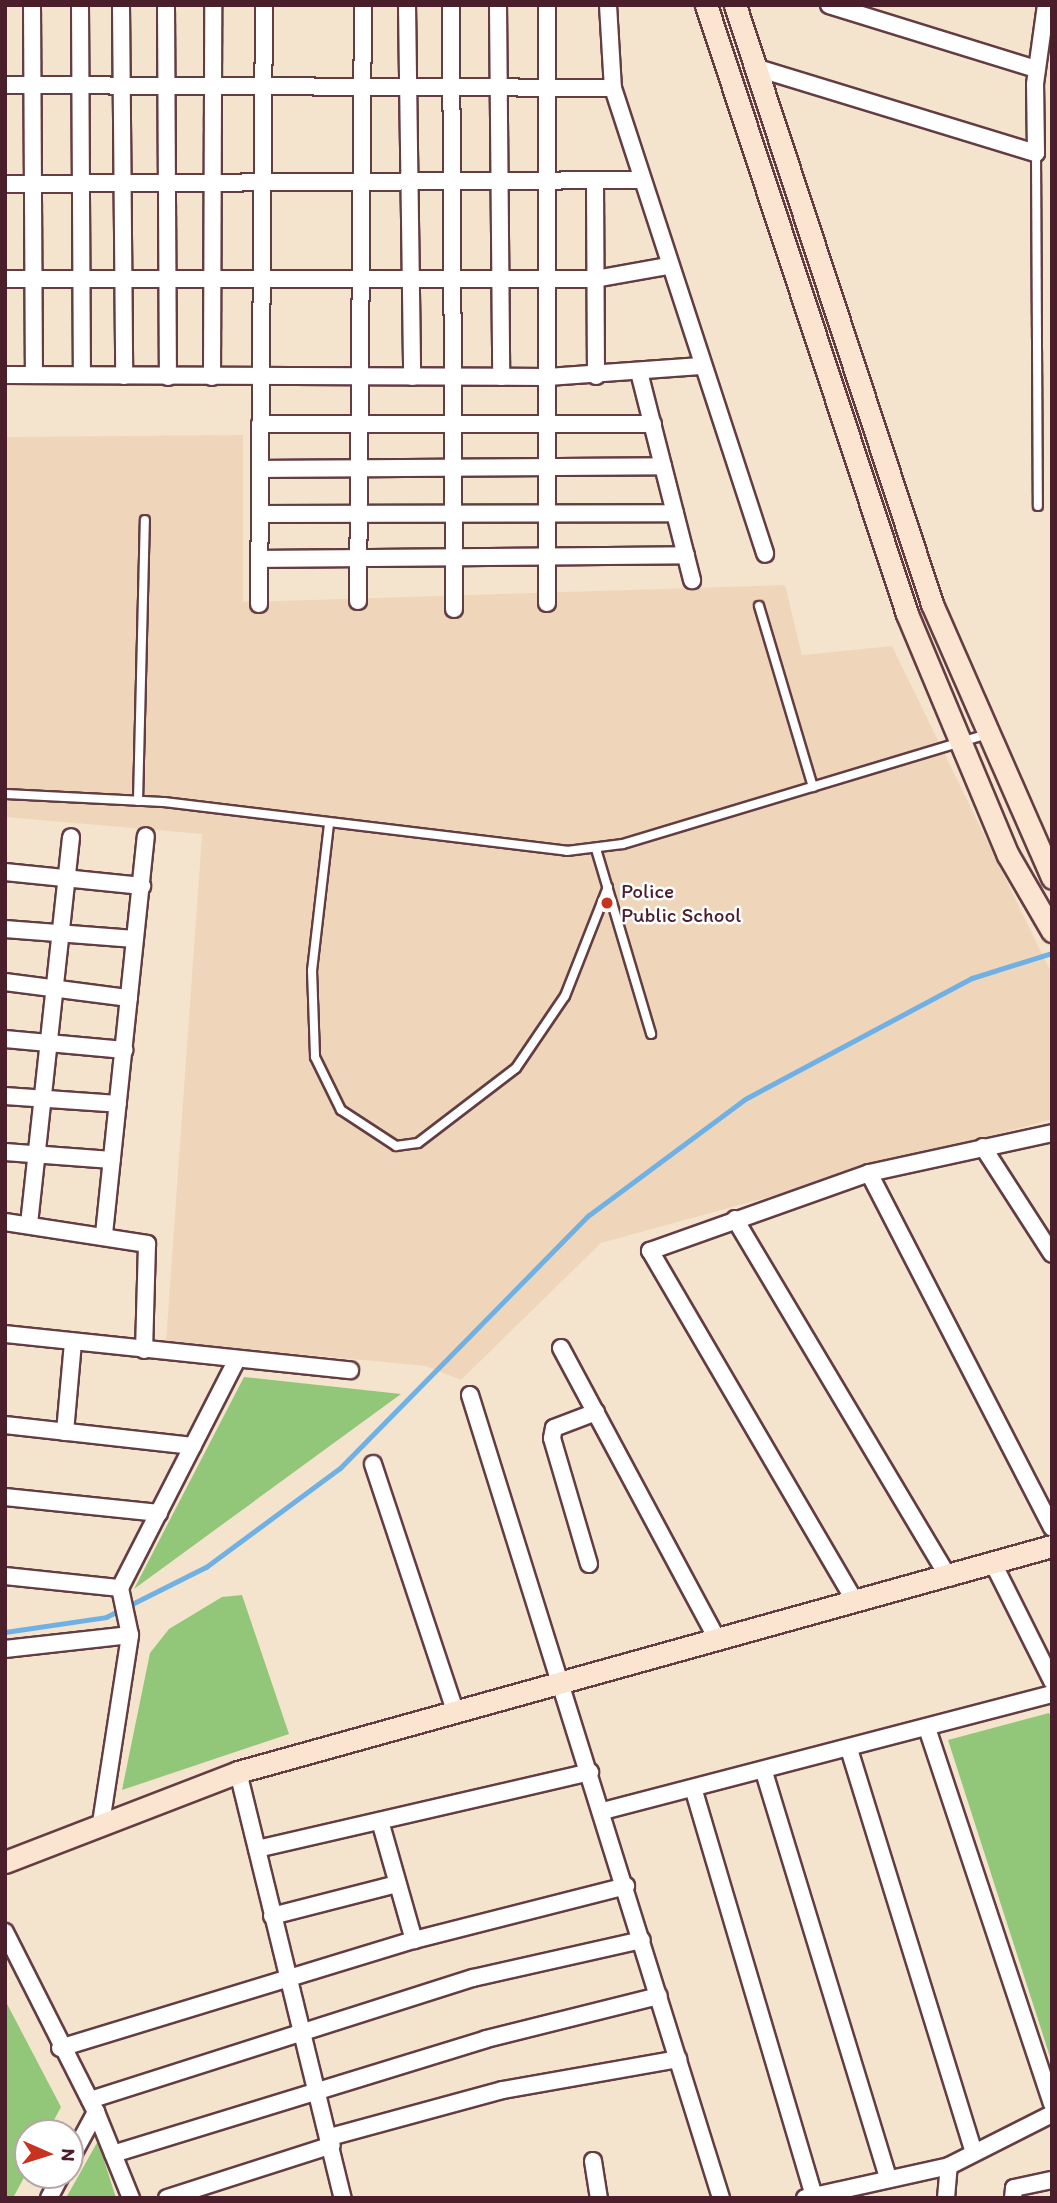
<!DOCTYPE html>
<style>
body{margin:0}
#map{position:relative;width:1057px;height:2203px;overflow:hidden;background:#f5e4cd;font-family:Itim,sans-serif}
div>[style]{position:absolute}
.built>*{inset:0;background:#efd6bb}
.green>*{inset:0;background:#92c779}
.stream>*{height:5px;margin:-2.5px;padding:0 2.5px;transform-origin:2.5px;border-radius:2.5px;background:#6fb1e4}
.roads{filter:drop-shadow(2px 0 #643d43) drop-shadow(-2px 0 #643d43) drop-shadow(0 2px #643d43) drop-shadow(0 -2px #643d43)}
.service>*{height:8px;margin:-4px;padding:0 4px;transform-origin:4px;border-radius:4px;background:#fff}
.minor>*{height:16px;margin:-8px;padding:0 8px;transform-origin:8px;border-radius:8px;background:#fff}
.secondary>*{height:21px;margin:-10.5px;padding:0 10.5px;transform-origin:10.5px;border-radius:10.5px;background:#fce5d0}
.dots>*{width:19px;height:19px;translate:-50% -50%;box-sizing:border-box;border:4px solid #fff;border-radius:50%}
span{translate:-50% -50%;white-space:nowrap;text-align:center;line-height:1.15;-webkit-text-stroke:5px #fff;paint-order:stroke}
.poi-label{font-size:21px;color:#4a1f2b}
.left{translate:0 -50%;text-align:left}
.frame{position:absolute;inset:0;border:7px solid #4a1f2b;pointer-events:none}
.north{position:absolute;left:14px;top:2119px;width:70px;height:70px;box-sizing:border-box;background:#fff;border:2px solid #b7a5aa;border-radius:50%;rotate:93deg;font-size:19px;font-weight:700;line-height:28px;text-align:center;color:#4a1f2b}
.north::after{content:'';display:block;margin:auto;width:24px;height:32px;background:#c8321e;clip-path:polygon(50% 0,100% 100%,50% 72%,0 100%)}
</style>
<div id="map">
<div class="built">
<div style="clip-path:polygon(243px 435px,243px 602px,785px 585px,802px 655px,892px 646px,1052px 974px,1052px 1119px,601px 1243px,461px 1380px,426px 1366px,166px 1342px,202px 834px,5px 817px,5px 437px)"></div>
</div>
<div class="green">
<div style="clip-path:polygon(244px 1377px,401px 1394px,134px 1589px)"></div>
<div style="clip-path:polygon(242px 1595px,289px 1734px,122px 1790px,150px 1653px,169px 1629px,222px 1597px)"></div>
<div style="clip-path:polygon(1049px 1713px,1052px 1718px,1052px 2063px,948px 1740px)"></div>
<div style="clip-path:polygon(5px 2000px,61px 2107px,47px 2133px,28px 2133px,28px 2170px,13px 2198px,5px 2198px)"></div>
<div style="clip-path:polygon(98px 2141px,116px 2198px,66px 2198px)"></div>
</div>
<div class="stream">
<div style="left:5px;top:1632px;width:102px;rotate:-8.4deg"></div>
<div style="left:106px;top:1617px;width:112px;rotate:-26.6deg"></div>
<div style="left:206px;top:1567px;width:167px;rotate:-36.5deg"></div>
<div style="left:340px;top:1468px;width:355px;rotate:-45.5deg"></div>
<div style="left:589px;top:1215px;width:194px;rotate:-36.6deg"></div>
<div style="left:745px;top:1099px;width:257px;rotate:-28.1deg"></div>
<div style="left:972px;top:978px;width:84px;rotate:-17.4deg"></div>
</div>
<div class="roads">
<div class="service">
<div style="left:1036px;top:153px;width:353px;rotate:89.7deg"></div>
<div style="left:759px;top:606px;width:189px;rotate:73.4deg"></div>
<div style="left:5px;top:794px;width:159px;rotate:2.9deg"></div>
<div style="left:164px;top:802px;width:406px;rotate:6.9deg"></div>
<div style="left:567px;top:851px;width:56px;rotate:-7.1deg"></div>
<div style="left:623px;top:844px;width:378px;rotate:-16.8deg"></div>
<div style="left:138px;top:801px;width:281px;rotate:-88.6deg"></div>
<div style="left:329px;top:824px;width:147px;rotate:96.6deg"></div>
<div style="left:312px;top:970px;width:87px;rotate:88deg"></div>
<div style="left:315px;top:1057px;width:59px;rotate:63.9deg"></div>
<div style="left:341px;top:1110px;width:66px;rotate:33.2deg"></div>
<div style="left:396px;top:1146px;width:22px;rotate:-8deg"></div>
<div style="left:418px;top:1143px;width:123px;rotate:-37.4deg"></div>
<div style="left:516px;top:1068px;width:87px;rotate:-55.8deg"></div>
<div style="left:565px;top:996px;width:117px;rotate:-68.5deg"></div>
<div style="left:596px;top:849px;width:193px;rotate:73.4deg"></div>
</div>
<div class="minor">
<div style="left:32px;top:5px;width:370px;rotate:89.7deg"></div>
<div style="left:80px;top:5px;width:370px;rotate:89.7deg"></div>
<div style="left:121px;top:5px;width:371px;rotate:89.5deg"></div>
<div style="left:166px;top:5px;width:372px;rotate:89.7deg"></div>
<div style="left:407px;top:5px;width:372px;rotate:89.2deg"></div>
<div style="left:451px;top:5px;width:604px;rotate:89.72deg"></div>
<div style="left:498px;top:5px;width:372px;rotate:89.5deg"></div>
<div style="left:608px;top:5px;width:83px;rotate:86.6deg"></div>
<div style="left:613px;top:88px;width:490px;rotate:71.9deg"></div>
<div style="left:829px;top:5px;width:217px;rotate:17.2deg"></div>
<div style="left:754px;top:67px;width:295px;rotate:17deg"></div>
<div style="left:1036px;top:153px;width:69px;rotate:-90.8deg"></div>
<div style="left:1035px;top:84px;width:80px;rotate:-82.1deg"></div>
<div style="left:5px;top:85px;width:608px;rotate:0.28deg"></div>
<div style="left:5px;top:184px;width:636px;rotate:-0.36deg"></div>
<div style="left:595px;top:184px;width:192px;rotate:89.7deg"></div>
<div style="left:5px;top:279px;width:590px"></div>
<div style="left:595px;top:279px;width:73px;rotate:-10.2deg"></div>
<div style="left:639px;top:372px;width:215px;rotate:75.7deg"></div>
<div style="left:5px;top:375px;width:543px;rotate:0.21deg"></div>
<div style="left:548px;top:377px;width:153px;rotate:-4.1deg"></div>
<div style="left:212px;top:377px;width:372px;rotate:-89.8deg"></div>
<div style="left:260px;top:424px;width:393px"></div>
<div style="left:260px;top:469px;width:403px;rotate:-0.4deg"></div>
<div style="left:260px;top:514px;width:415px;rotate:-0.1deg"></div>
<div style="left:260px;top:559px;width:426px;rotate:-0.5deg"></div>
<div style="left:358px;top:601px;width:596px;rotate:-89.52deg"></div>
<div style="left:547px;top:603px;width:598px;rotate:-90deg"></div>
<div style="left:259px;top:604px;width:599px;rotate:-89.52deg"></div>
<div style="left:5px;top:872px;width:138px;rotate:5.8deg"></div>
<div style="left:5px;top:929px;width:130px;rotate:4.4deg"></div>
<div style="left:5px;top:982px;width:125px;rotate:7.4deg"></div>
<div style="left:5px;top:1039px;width:120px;rotate:5.3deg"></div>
<div style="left:5px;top:1096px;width:113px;rotate:4deg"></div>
<div style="left:983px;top:1147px;width:127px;rotate:57.2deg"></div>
<div style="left:5px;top:1152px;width:107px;rotate:4.3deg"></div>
<div style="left:869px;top:1173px;width:399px;rotate:62.7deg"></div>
<div style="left:735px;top:1219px;width:418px;rotate:59.2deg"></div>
<div style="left:5px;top:1222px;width:144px;rotate:8.8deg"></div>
<div style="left:147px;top:1244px;width:106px;rotate:91.6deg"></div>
<div style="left:29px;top:1224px;width:389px;rotate:-83.8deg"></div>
<div style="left:104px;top:1234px;width:400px;rotate:-84deg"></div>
<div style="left:5px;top:1334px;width:347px;rotate:6deg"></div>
<div style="left:561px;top:1348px;width:332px;rotate:61.8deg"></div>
<div style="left:470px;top:1395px;width:841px;rotate:72.64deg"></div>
<div style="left:5px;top:1425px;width:189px;rotate:6.4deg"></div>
<div style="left:65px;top:1432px;width:90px;rotate:-84.9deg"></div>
<div style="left:373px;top:1464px;width:259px;rotate:71.6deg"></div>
<div style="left:5px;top:1497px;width:155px;rotate:5.9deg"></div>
<div style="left:589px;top:1564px;width:131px;rotate:-106.4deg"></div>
<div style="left:552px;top:1438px;width:10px;rotate:-79deg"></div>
<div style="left:554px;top:1428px;width:45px;rotate:-20.9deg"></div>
<div style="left:994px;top:1565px;width:130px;rotate:63.4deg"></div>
<div style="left:5px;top:1576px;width:116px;rotate:6deg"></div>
<div style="left:856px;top:1603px;width:408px;rotate:-120.3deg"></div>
<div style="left:650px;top:1251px;width:232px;rotate:-19.6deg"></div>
<div style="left:869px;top:1173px;width:187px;rotate:-12.3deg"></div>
<div style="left:5px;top:1649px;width:126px;rotate:-6.4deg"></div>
<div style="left:927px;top:1728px;width:396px;rotate:71.6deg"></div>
<div style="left:849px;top:1749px;width:422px;rotate:72.8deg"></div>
<div style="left:238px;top:1772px;width:439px;rotate:76.2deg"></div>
<div style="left:764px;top:1772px;width:424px;rotate:73deg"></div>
<div style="left:694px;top:1791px;width:421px;rotate:73.5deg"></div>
<div style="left:603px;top:1811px;width:464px;rotate:-14.6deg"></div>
<div style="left:380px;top:1821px;width:124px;rotate:74.1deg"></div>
<div style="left:101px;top:1823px;width:190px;rotate:-81.2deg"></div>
<div style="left:130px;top:1635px;width:48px;rotate:-102deg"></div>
<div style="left:120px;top:1588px;width:255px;rotate:-62.9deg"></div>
<div style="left:257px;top:1849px;width:342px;rotate:-13deg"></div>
<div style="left:272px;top:1916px;width:129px;rotate:-14.4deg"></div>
<div style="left:5px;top:1932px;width:202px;rotate:63.2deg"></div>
<div style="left:96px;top:2112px;width:93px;rotate:67.9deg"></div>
<div style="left:60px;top:2048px;width:370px;rotate:-17deg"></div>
<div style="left:414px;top:1940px;width:219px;rotate:-14.3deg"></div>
<div style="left:90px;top:2100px;width:402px;rotate:-17.7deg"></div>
<div style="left:473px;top:1978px;width:173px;rotate:-12.7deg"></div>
<div style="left:330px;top:2137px;width:179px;rotate:-15.2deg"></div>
<div style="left:503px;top:2090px;width:178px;rotate:-10deg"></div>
<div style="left:113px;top:2154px;width:390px;rotate:-17.1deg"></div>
<div style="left:486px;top:2039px;width:178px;rotate:-14deg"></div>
<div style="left:70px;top:2160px;width:55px;rotate:-61.6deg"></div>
<div style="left:593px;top:2161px;width:37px;rotate:81deg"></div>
<div style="left:49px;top:2198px;width:26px;rotate:-62deg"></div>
<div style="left:167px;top:2198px;width:173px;rotate:-17.8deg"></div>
<div style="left:805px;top:2198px;width:148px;rotate:-12.5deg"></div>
<div style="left:949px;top:2166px;width:115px;rotate:-26.8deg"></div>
<div style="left:946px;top:2198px;width:32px;rotate:-85deg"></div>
<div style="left:1013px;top:2198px;width:10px;rotate:-84deg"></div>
<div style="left:1014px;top:2188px;width:39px;rotate:-12deg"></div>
</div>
<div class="secondary">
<div style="left:706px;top:5px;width:641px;rotate:71.73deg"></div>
<div style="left:907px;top:614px;width:261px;rotate:67.3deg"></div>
<div style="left:1008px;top:855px;width:88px;rotate:59.9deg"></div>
<div style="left:735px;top:5px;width:631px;rotate:71.79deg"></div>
<div style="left:932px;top:604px;width:299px;rotate:66.3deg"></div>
<div style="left:5px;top:1862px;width:250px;rotate:-21.1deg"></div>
<div style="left:238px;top:1772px;width:845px;rotate:-15.52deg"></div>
</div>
</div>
<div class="dots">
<div style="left:607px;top:903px;background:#c8321e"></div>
</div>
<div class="poi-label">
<span class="left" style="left:621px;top:903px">Police<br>Public School</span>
</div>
<div class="frame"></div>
<div class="north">N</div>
</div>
